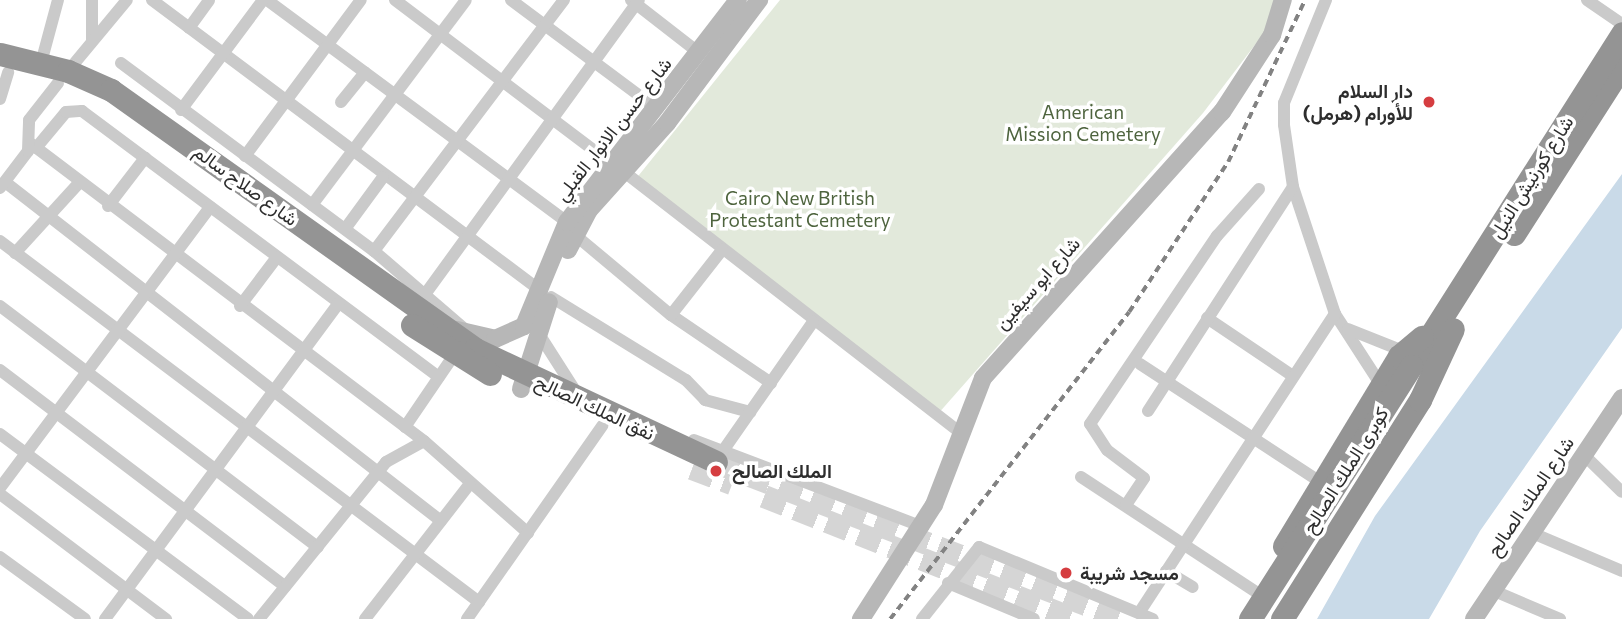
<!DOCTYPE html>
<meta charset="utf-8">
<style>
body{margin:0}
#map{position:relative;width:1622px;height:619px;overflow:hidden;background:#fff;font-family:Commissioner,Vazirmatn,sans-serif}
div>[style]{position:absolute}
.green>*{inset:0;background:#e2e9db}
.water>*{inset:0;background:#c9dae8}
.highway-tunnel>*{height:23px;margin-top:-11.5px;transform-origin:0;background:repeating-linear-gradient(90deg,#d5d5d5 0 23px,transparent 0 34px)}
.street>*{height:12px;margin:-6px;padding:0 6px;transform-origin:6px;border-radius:6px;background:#cacaca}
.secondary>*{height:18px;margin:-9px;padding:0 9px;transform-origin:9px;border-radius:9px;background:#b7b7b7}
.highway>*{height:23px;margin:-11.5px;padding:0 11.5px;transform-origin:11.5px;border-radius:11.5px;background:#949494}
.rail>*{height:3.5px;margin-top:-1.75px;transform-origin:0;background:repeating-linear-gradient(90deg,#828282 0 7px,transparent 0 12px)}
.highway-bridge>*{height:23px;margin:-11.5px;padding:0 11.5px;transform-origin:11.5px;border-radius:11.5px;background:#949494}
.dots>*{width:19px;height:19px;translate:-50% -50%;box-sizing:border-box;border:4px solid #fff;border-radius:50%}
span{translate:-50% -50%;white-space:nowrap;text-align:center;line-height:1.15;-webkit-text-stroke:7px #fff;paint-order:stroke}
.poi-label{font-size:19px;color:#2d2d2d;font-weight:700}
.right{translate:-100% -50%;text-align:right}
.left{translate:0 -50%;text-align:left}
.park-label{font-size:19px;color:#4e643e}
.street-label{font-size:19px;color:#2d2d2d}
</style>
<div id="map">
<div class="green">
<div style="clip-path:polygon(780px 0,1278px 0,1280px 12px,1203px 113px,937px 415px,635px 180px)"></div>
</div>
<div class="water">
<div style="clip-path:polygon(1622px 174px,1622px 328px,1480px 531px,1429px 619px,1317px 619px,1375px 516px)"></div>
</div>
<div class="highway-tunnel">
<div style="left:716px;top:462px;width:437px;rotate:21deg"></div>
<div style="left:692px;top:468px;width:43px;rotate:20.6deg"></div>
<div style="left:764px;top:496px;width:334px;rotate:21.6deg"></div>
</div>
<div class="street">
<div style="left:92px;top:0;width:40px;rotate:90deg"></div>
<div style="left:152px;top:0;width:487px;rotate:36.8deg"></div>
<div style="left:267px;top:0;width:373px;rotate:36.5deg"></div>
<div style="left:395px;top:0;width:272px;rotate:37.1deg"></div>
<div style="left:511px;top:0;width:182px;rotate:36.7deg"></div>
<div style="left:631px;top:0;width:86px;rotate:37.9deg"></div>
<div style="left:1326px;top:0;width:111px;rotate:112.2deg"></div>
<div style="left:1284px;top:103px;width:22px;rotate:90deg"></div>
<div style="left:1284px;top:125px;width:63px;rotate:81.7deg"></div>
<div style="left:1293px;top:187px;width:134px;rotate:71.7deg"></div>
<div style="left:1335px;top:314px;width:85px;rotate:57.1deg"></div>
<div style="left:1587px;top:0;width:42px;rotate:34.4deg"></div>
<div style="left:189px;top:28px;width:34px;rotate:-54deg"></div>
<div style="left:41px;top:63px;width:65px;rotate:-74.9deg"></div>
<div style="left:121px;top:63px;width:315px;rotate:36.6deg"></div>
<div style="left:374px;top:251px;width:123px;rotate:40.7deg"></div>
<div style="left:68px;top:71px;width:92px;rotate:-50.3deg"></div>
<div style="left:0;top:99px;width:28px;rotate:-73deg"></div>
<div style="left:341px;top:102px;width:38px;rotate:-51deg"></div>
<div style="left:181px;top:110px;width:137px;rotate:-53.3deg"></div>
<div style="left:30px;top:143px;width:494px;rotate:37.1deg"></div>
<div style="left:424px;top:441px;width:139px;rotate:41.5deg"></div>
<div style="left:36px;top:148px;width:47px;rotate:-50.2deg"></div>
<div style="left:66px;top:112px;width:16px;rotate:-4deg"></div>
<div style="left:82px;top:111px;width:445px;rotate:36.7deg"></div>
<div style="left:245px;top:156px;width:194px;rotate:-53.4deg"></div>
<div style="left:623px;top:171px;width:424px;rotate:37.8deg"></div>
<div style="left:5px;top:182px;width:552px;rotate:37.87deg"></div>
<div style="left:0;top:188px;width:46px;rotate:-52.9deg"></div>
<div style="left:28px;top:151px;width:31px;rotate:-88deg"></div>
<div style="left:29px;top:120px;width:47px;rotate:-51.9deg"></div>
<div style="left:312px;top:205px;width:256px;rotate:-53.1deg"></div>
<div style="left:108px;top:206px;width:61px;rotate:-52.4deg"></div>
<div style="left:345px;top:229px;width:64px;rotate:-53.8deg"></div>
<div style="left:574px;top:234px;width:126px;rotate:39.9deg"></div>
<div style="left:671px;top:315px;width:121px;rotate:34.2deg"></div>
<div style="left:0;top:241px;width:600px;rotate:37deg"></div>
<div style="left:374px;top:251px;width:315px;rotate:-52.9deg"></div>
<div style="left:15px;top:253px;width:95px;rotate:-47.6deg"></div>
<div style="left:426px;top:293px;width:362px;rotate:-54deg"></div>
<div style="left:551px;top:297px;width:158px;rotate:31.6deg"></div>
<div style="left:686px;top:380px;width:28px;rotate:46deg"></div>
<div style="left:705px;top:400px;width:47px;rotate:14.9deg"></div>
<div style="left:0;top:306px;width:399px;rotate:37.2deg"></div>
<div style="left:240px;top:306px;width:61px;rotate:-52.9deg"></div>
<div style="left:671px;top:315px;width:83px;rotate:-51.9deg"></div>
<div style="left:1207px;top:318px;width:104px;rotate:34deg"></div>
<div style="left:1348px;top:329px;width:59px;rotate:21.8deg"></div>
<div style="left:539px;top:334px;width:65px;rotate:57.5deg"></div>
<div style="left:1140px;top:364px;width:217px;rotate:33.2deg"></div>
<div style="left:0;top:370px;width:358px;rotate:37.2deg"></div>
<div style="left:1148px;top:411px;width:267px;rotate:-57.1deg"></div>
<div style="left:405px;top:427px;width:87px;rotate:-55.8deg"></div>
<div style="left:0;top:434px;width:309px;rotate:36.7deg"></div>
<div style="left:694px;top:440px;width:245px;rotate:20.8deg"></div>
<div style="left:1583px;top:454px;width:54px;rotate:44.3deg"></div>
<div style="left:718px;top:458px;width:166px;rotate:-55.1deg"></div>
<div style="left:1081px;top:477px;width:209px;rotate:33.3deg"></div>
<div style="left:0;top:488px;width:351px;rotate:-53.2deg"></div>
<div style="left:0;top:494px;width:208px;rotate:37deg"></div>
<div style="left:1126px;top:505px;width:32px;rotate:-56deg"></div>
<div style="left:1144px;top:478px;width:46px;rotate:-142.9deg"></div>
<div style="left:1107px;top:450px;width:31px;rotate:-123deg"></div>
<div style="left:1090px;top:424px;width:227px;rotate:-56deg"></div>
<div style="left:1217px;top:236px;width:63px;rotate:-48.2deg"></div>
<div style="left:1530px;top:532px;width:100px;rotate:23deg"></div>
<div style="left:0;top:557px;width:105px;rotate:36.1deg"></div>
<div style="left:1166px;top:571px;width:31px;rotate:31deg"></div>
<div style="left:948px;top:583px;width:93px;rotate:22.7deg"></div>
<div style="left:1492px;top:590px;width:74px;rotate:23.1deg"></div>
<div style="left:1139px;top:613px;width:358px;rotate:-56.8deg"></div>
<div style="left:105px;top:619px;width:393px;rotate:-53.5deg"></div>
<div style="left:259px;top:619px;width:202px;rotate:-51deg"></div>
<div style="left:386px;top:462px;width:43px;rotate:-28.9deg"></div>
<div style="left:365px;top:619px;width:170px;rotate:-52.2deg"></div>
<div style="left:467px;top:619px;width:236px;rotate:-55deg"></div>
<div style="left:922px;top:619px;width:92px;rotate:-51.6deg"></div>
<div style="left:979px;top:547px;width:188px;rotate:22.5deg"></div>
</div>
<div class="secondary">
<div style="left:568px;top:250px;width:45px;rotate:-62.3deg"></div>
<div style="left:589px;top:210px;width:117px;rotate:-48.1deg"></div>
<div style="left:667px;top:123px;width:154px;rotate:-53.2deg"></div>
<div style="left:457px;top:330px;width:39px;rotate:13deg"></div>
<div style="left:495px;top:339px;width:32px;rotate:-24deg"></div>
<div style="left:524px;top:326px;width:113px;rotate:-67.5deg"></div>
<div style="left:567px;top:222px;width:280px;rotate:-52.4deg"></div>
<div style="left:521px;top:389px;width:91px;rotate:-72.2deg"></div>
<div style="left:861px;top:619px;width:135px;rotate:-57.4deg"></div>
<div style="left:934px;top:505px;width:136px;rotate:-68.9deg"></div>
<div style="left:983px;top:378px;width:358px;rotate:-48.1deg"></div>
<div style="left:1222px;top:112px;width:92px;rotate:-57deg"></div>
<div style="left:1272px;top:35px;width:37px;rotate:-73deg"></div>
<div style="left:1474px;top:619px;width:266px;rotate:-56.2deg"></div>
</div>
<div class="highway">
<div style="left:0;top:54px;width:70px;rotate:14deg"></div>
<div style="left:68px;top:71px;width:47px;rotate:23.8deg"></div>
<div style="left:111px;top:90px;width:447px;rotate:35.4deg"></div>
<div style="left:475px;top:349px;width:266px;rotate:25.1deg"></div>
<div style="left:1514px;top:234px;width:200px;rotate:-57.3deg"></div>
<div style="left:412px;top:325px;width:92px;rotate:32.1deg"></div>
<div style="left:1411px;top:366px;width:394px;rotate:-57.6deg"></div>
<div style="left:1284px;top:546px;width:222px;rotate:-58.8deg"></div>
<div style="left:1399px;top:356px;width:30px;rotate:-40deg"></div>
<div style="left:1282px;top:619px;width:259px;rotate:-57.8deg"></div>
<div style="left:1420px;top:400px;width:78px;rotate:-65.1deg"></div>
</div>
<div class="rail">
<div style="left:890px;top:619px;width:389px;rotate:-52.1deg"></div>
<div style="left:1129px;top:312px;width:180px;rotate:-56.6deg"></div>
<div style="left:1228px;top:162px;width:179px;rotate:-64.6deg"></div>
</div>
<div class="highway-bridge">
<div style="left:1250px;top:619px;width:300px;rotate:-57.5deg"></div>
</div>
<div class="dots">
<div style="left:1429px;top:102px;background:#d53d40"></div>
<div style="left:716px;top:471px;background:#d53d40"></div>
<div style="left:1066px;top:573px;background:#d53d40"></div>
</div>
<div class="poi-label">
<span class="right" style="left:1413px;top:102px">دار السلام<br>للأورام (هرمل)</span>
<span class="left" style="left:732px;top:471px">الملك الصالح</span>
<span class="left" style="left:1080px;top:573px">مسجد شريبة</span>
</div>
<div class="park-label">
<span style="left:1083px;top:123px">American<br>Mission Cemetery</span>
<span style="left:800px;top:209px">Cairo New British<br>Protestant Cemetery</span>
</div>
<div class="street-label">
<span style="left:613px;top:129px;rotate:-52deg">شارع حسن الانوار القبلي</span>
<span style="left:1531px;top:177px;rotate:-58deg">شارع كورنيش النيل</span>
<span style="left:246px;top:185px;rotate:36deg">شارع صلاح سالم</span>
<span style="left:1037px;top:283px;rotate:-48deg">شارع ابو سيفين</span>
<span style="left:595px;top:407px;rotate:25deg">نفق الملك الصالح</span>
<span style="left:1345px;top:470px;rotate:-58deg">كوبرى الملك الصالح</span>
<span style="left:1530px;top:496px;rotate:-56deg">شارع الملك الصالح</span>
</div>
</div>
